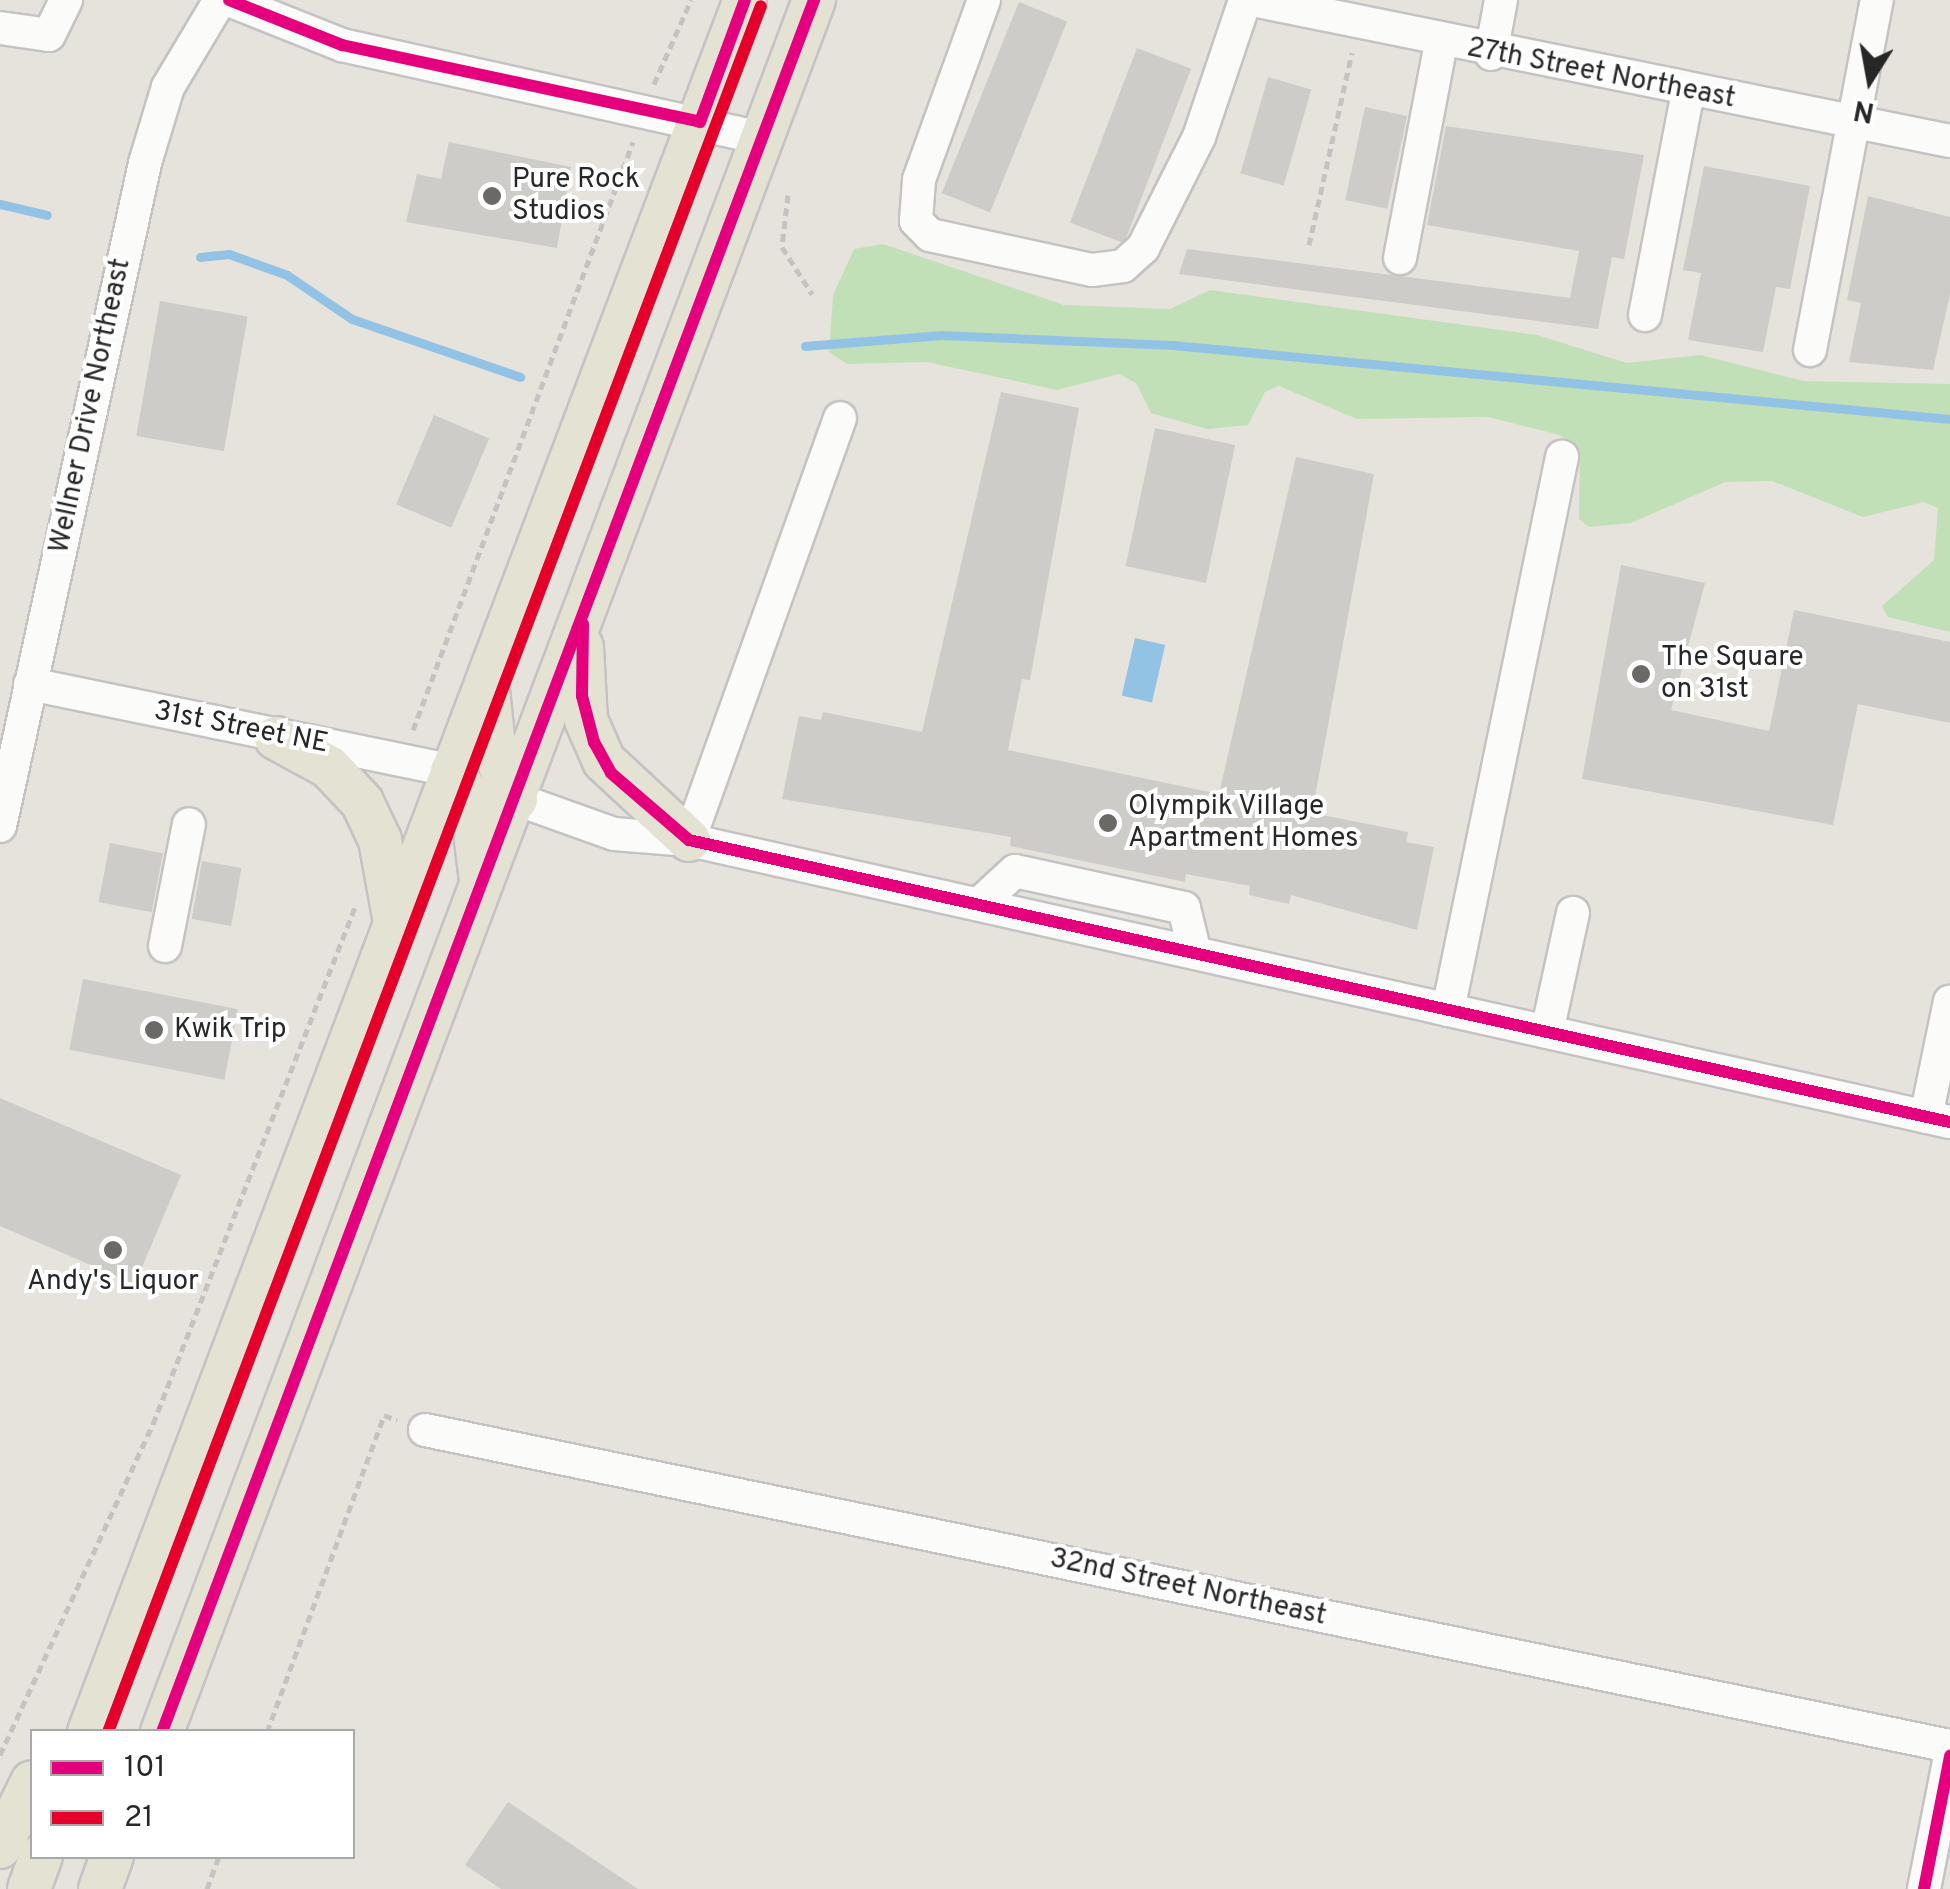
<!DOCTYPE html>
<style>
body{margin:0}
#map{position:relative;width:1950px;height:1889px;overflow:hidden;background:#e6e3dc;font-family:Overpass,sans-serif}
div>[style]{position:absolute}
.green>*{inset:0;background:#c2e0b7}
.water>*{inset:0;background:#93c3e4;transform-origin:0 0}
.stream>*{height:9px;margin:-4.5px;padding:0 4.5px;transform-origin:4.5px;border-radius:4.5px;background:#93c3e4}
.building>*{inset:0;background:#ceccc8;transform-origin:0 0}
.path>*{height:5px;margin-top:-2.5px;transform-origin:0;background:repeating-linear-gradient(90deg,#c4c3c2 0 8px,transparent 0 13px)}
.roads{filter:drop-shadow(2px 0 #c4c2c2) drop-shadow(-2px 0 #c4c2c2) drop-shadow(0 2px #c4c2c2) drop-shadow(0 -2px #c4c2c2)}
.minor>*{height:32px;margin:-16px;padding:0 16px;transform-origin:16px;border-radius:16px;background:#fbfbfa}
.major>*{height:42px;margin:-21px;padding:0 21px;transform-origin:21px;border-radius:21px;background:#e4e3d3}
.bus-1>*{height:12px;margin:-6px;padding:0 6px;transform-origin:6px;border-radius:6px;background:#e5007d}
.bus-2>*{height:12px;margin:-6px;padding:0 6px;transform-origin:6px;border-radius:6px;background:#e4002b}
.dots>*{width:28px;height:28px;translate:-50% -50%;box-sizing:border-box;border:5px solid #fff;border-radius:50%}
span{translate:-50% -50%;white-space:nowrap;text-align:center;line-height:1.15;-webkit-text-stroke:8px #fff;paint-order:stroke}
.street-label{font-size:28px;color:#272727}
.poi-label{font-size:28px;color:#272727}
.left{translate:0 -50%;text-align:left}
.legend{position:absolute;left:30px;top:1729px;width:325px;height:130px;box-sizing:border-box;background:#fff;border:2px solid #a9a9a9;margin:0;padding:12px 18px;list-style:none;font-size:30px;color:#272727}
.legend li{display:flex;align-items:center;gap:20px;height:50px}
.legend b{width:50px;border:2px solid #a9a9a9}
.north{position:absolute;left:1820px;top:30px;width:100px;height:100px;-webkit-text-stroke:8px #fff;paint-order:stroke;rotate:191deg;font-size:28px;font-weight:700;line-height:40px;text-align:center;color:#272727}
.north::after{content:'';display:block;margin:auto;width:35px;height:45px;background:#272727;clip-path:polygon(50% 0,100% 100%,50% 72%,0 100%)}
</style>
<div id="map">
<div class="green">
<div style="clip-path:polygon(883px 244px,1064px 305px,1170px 309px,1210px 290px,1537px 335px,1627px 363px,1701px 355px,1803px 381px,1950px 384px,1950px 632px,1888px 617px,1882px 606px,1934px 560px,1938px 508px,1924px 502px,1863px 517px,1772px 481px,1725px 482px,1631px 523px,1589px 527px,1579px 519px,1580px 450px,1560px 435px,1488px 417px,1357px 419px,1279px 386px,1265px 392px,1248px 425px,1207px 429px,1151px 413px,1136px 383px,1119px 374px,1057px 390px,927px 362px,847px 364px,829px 352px,833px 295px,854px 249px)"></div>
</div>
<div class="water">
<div style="left:1135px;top:638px;width:31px;height:59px;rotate:13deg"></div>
</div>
<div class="stream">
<div style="left:0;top:204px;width:48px;rotate:13.2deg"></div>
<div style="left:200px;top:257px;width:29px;rotate:-6deg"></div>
<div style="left:229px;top:254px;width:62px;rotate:19.9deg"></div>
<div style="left:287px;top:275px;width:78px;rotate:34.1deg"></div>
<div style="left:352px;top:319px;width:178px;rotate:19deg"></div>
<div style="left:805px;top:346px;width:137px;rotate:-4.6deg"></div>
<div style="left:942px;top:335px;width:231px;rotate:2.5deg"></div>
<div style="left:1173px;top:345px;width:781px;rotate:5.44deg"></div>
</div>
<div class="building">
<div style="left:1019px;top:2px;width:52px;height:206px;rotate:22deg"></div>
<div style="left:1137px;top:48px;width:58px;height:187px;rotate:21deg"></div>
<div style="left:1268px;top:77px;width:45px;height:100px;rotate:16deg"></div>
<div style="left:1365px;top:107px;width:43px;height:95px;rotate:12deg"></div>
<div style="clip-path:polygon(1446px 126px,1644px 155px,1624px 259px,1612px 257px,1598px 329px,1179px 274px,1187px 249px,1570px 298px,1579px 251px,1427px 225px)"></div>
<div style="clip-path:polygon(449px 142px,571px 167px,557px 248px,406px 222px,417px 174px,441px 179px)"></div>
<div style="clip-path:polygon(1704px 166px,1810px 186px,1790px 289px,1776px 287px,1763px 352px,1688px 340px,1701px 273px,1683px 270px)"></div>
<div style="clip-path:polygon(1868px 196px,1950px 217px,1950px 294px,1933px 370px,1849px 362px,1861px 303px,1847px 300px)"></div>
<div style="left:160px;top:301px;width:89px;height:137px;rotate:10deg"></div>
<div style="clip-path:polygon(1001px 392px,1079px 408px,1030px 680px,1022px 679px,1008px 750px,1219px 794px,1296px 457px,1374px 474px,1312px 813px,1408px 832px,1406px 842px,1434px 847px,1417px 930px,1291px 895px,1289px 904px,1249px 895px,1250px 886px,1186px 874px,1185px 882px,1010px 846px,1011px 837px,782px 799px,799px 716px,821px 720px,823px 712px,922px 732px)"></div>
<div style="left:434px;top:415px;width:60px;height:97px;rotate:23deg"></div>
<div style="left:1155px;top:428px;width:82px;height:141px;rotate:12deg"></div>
<div style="clip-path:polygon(1621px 565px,1705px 583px,1671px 710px,1769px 731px,1794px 610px,1950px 642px,1950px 723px,1858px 704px,1833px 825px,1582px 779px)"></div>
<div style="left:110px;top:843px;width:54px;height:60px;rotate:11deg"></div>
<div style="left:202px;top:861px;width:40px;height:59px;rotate:10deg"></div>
<div style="left:83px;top:979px;width:158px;height:72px;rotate:11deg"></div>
<div style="clip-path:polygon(0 1098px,181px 1175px,135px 1284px,0 1226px)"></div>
<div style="clip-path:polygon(508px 1802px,638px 1889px,501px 1889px,465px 1865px)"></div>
</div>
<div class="path">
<div style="left:654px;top:84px;width:92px;rotate:-66.2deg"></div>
<div style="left:788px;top:195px;width:52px;rotate:96.6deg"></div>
<div style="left:782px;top:247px;width:56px;rotate:57.4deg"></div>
<div style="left:1309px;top:245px;width:197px;rotate:-77.4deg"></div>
<div style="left:413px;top:730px;width:628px;rotate:-69.49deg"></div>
<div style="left:267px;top:1732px;width:338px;rotate:-69.7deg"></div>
<div style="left:384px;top:1415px;width:14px;rotate:21deg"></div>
<div style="left:0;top:1755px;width:365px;rotate:-65.2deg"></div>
<div style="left:153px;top:1424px;width:555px;rotate:-68.66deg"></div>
<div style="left:207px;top:1889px;width:35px;rotate:-70deg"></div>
</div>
<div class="roads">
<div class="minor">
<div style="left:229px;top:0;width:122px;rotate:21.7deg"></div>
<div style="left:342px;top:45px;width:429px;rotate:12.5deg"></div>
<div style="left:984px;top:0;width:191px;rotate:109.9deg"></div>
<div style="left:919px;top:180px;width:41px;rotate:94.2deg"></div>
<div style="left:916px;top:221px;width:20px;rotate:45deg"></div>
<div style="left:930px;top:235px;width:166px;rotate:12.2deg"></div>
<div style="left:1092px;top:270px;width:31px;rotate:-7deg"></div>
<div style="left:1123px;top:266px;width:27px;rotate:-42deg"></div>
<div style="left:1143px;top:248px;width:124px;rotate:-63.2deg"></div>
<div style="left:1199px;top:137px;width:145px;rotate:-71.4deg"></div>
<div style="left:1253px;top:0;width:711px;rotate:11.44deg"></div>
<div style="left:0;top:28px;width:49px;rotate:8.1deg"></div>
<div style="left:49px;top:35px;width:39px;rotate:-64deg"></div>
<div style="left:1491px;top:54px;width:55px;rotate:-79.5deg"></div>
<div style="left:1400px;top:258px;width:218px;rotate:-79.2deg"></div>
<div style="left:1645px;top:315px;width:228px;rotate:-79.1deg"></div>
<div style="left:1810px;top:350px;width:356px;rotate:-79.2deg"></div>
<div style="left:30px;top:684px;width:431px;rotate:11.6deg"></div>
<div style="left:516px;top:799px;width:104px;rotate:19.7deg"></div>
<div style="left:614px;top:834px;width:75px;rotate:4.6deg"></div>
<div style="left:689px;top:840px;width:1292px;rotate:12.61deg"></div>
<div style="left:0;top:826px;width:679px;rotate:-77.66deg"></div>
<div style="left:145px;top:163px;width:79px;rotate:-73.2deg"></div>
<div style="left:168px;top:87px;width:101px;rotate:-59.1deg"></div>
<div style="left:689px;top:840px;width:448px;rotate:-70.3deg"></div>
<div style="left:979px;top:904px;width:49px;rotate:-42.5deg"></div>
<div style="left:1015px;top:871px;width:173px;rotate:12.3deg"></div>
<div style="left:1184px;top:908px;width:46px;rotate:76.3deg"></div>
<div style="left:165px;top:946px;width:124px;rotate:-78.9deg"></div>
<div style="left:1448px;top:1010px;width:565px;rotate:-78.35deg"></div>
<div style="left:1547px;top:1032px;width:122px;rotate:-77.7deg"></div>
<div style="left:1926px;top:1117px;width:118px;rotate:-78.3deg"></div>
<div style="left:425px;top:1430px;width:1557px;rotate:11.71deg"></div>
<div style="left:1924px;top:1889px;width:136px;rotate:-78.9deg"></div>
</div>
<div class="major">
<div style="left:582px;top:647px;width:73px;rotate:86.9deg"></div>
<div style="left:586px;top:720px;width:45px;rotate:66.3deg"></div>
<div style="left:604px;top:761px;width:116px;rotate:42.9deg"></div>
<div style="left:488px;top:690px;width:65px;rotate:83.9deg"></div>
<div style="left:495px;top:755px;width:49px;rotate:64.5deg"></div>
<div style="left:276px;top:738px;width:60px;rotate:28.7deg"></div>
<div style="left:329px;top:767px;width:48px;rotate:46.7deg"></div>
<div style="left:362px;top:802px;width:42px;rotate:64.7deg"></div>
<div style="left:380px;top:840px;width:78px;rotate:79.7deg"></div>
<div style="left:452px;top:771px;width:33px;rotate:55deg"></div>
<div style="left:471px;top:798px;width:77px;rotate:83.2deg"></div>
<div style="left:89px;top:1732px;width:1852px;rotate:-69.26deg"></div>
<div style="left:162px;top:1732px;width:1851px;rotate:-69.37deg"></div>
<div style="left:0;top:1847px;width:72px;rotate:-63.8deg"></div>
<div style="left:29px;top:1889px;width:35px;rotate:-70deg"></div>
<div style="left:100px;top:1889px;width:35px;rotate:-70deg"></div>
</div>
</div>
<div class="bus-1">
<div style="left:229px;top:0;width:122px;rotate:21.7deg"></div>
<div style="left:342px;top:45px;width:366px;rotate:12.1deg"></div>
<div style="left:700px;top:122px;width:130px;rotate:-69.8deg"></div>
<div style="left:583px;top:624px;width:72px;rotate:90.8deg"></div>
<div style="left:582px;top:696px;width:48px;rotate:75.4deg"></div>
<div style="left:594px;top:742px;width:35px;rotate:61deg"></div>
<div style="left:611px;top:773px;width:103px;rotate:40.7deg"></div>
<div style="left:689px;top:840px;width:1292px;rotate:12.61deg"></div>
<div style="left:162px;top:1732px;width:1851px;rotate:-69.37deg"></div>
<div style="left:1924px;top:1889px;width:136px;rotate:-78.9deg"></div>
</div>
<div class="bus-2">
<div style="left:108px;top:1732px;width:1845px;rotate:-69.28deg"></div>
</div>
<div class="dots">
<div style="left:492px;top:196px;background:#6a6966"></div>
<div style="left:1641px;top:674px;background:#6a6966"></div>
<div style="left:1108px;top:823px;background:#6a6966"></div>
<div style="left:154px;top:1030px;background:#6a6966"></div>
<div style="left:113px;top:1250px;background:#6a6966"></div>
</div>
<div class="street-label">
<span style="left:1601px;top:74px;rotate:11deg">27th Street Northeast</span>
<span style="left:91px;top:406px;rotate:-78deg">Wellner Drive Northeast</span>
<span style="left:241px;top:728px;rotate:11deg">31st Street NE</span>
<span style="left:1188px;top:1588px;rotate:12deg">32nd Street Northeast</span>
</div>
<div class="poi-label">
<span class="left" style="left:512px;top:196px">Pure Rock<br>Studios</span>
<span class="left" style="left:1661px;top:674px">The Square<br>on 31st</span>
<span class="left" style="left:1128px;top:823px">Olympik Village<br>Apartment Homes</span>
<span class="left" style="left:174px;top:1030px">Kwik Trip</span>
<span style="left:113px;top:1282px">Andy's Liquor</span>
</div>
<ul class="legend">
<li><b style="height:12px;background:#e5007d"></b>101</li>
<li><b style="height:12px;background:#e4002b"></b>21</li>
</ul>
<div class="north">N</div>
</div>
